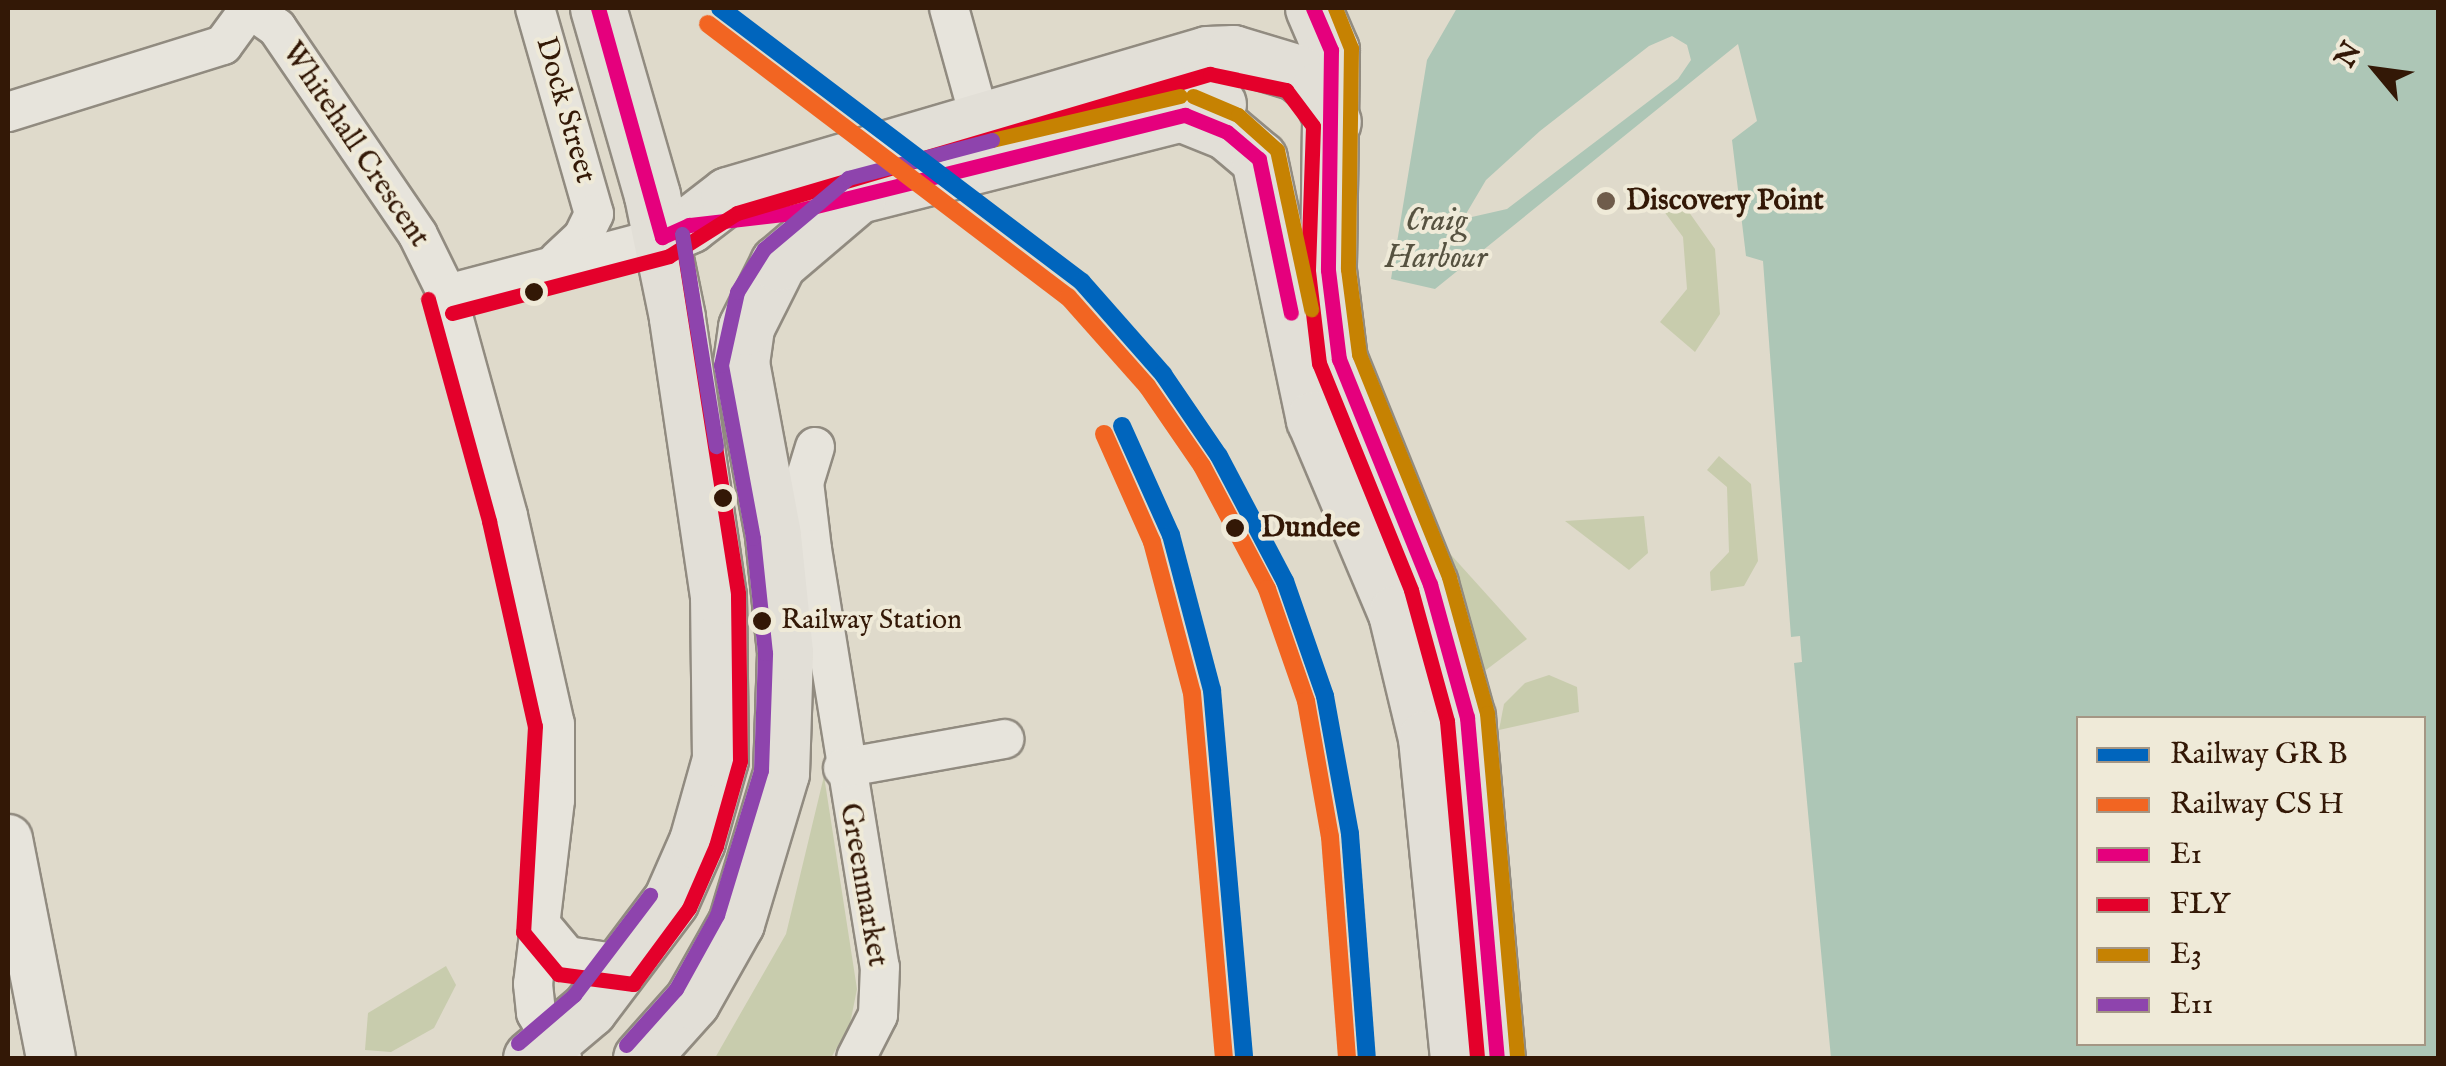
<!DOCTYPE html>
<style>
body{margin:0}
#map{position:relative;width:2446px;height:1066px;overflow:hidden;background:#dfdacb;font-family:"IM FELL English",serif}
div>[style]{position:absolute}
.green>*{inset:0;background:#c8ccad}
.water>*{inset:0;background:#adc6b6}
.roads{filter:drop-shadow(2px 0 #918b80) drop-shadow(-2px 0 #918b80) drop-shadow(0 2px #918b80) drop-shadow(0 -2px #918b80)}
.minor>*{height:38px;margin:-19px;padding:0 19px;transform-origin:19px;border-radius:19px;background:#e7e4dc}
.tertiary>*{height:48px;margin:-24px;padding:0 24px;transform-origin:24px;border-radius:24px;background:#e7e4dc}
.primary>*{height:55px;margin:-27.5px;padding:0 27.5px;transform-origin:27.5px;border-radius:27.5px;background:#e2dfd7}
.bus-1>*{height:15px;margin:-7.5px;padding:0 7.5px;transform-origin:7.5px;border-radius:7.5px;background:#e5007d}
.bus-2>*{height:15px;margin:-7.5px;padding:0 7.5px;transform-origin:7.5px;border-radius:7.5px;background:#e4002b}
.bus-3>*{height:15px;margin:-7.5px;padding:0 7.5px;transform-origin:7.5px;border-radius:7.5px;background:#c68202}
.bus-4>*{height:15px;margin:-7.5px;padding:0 7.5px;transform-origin:7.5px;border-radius:7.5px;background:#8e44ad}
.rail-1>*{height:18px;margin:-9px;padding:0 9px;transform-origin:9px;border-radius:9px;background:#0065bd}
.rail-2>*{height:18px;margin:-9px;padding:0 9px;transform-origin:9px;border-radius:9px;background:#f26522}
.dots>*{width:28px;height:28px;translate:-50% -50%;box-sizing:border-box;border:5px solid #efead8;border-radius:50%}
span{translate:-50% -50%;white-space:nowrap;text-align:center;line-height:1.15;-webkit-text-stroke:8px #efead8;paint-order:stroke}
.bus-label{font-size:28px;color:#331806}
.left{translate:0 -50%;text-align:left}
.street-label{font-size:30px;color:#331806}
.poi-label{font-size:30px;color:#331806;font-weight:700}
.stop-label{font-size:30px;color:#331806;font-weight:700}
.water-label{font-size:32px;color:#565240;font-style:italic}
.frame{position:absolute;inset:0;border:10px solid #331806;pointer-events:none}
.legend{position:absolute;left:2076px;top:716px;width:350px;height:330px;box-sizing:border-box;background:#efead8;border:2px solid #a49684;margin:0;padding:12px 18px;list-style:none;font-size:30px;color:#331806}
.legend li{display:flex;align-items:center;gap:20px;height:50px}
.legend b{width:50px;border:2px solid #a49684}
.north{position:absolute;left:2326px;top:20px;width:100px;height:100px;-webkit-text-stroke:8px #efead8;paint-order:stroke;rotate:299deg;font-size:28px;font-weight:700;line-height:40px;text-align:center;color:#331806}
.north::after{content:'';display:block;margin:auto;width:35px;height:45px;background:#331806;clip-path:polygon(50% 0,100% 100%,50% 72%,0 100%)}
</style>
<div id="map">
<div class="green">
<div style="clip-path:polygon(1679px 198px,1715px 249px,1720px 314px,1695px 352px,1660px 322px,1687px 289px,1683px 237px,1663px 210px)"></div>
<div style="clip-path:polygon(1719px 456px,1751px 484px,1758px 561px,1744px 586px,1711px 591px,1710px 572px,1729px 552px,1727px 487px,1707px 470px)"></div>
<div style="clip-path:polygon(1644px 516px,1648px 553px,1629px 570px,1565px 521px)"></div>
<div style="clip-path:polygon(1434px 536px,1527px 639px,1478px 676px)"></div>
<div style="clip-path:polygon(1549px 675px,1577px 687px,1579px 712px,1499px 730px,1504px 704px,1525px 683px)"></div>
<div style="clip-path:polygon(824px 776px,857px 989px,850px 1024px,831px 1058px,715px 1058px,786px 934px)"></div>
<div style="clip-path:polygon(446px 966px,456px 985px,434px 1028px,391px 1052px,365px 1050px,368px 1013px)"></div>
</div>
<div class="water">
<div style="clip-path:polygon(evenodd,1457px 8px,2438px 8px,2438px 1058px,1831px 1058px,1794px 663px,1802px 662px,1800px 636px,1791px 637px,1763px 261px,1746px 256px,1732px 140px,1757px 121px,1738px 44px,1435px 289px,1391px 279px,1427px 60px,1457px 8px,1672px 36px,1687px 45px,1691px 60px,1678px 79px,1507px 209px,1463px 219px,1486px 180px,1540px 131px,1649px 46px,1672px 36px,1457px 8px,2078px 718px,2424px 718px,2424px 1044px,2078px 1044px,2078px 718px)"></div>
</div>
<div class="roads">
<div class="minor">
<div style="left:535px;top:8px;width:214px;rotate:74deg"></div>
<div style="left:594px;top:214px;width:25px;rotate:116deg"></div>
<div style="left:583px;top:237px;width:34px;rotate:137deg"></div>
<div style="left:949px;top:8px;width:119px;rotate:74.5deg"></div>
<div style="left:250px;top:9px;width:33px;rotate:35deg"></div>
<div style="left:277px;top:28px;width:250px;rotate:55.7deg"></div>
<div style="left:418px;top:235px;width:66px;rotate:63.8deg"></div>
<div style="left:447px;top:294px;width:230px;rotate:74.6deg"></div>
<div style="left:508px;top:516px;width:213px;rotate:77.3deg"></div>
<div style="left:555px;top:724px;width:76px;rotate:90deg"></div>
<div style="left:555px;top:800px;width:185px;rotate:96.8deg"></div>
<div style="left:533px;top:984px;width:29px;rotate:84deg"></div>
<div style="left:536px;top:1013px;width:52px;rotate:60deg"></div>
<div style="left:8px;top:112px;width:225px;rotate:-17.3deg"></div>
<div style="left:223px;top:45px;width:46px;rotate:-53.9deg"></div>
<div style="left:447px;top:294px;width:222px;rotate:-14.8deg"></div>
<div style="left:815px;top:447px;width:37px;rotate:107deg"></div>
<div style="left:804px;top:482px;width:67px;rotate:83.2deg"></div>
<div style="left:812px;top:549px;width:423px;rotate:80.8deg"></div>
<div style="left:880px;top:967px;width:48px;rotate:92.4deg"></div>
<div style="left:878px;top:1015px;width:48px;rotate:117.1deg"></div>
<div style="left:843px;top:768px;width:164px;rotate:-10.2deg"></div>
<div style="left:542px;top:926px;width:39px;rotate:50deg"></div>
<div style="left:567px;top:956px;width:62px;rotate:8.4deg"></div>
</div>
<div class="tertiary">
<div style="left:8px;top:839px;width:223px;rotate:78.9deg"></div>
</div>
<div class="primary">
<div style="left:1313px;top:8px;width:46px;rotate:66.8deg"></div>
<div style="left:1331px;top:50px;width:220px;rotate:90.8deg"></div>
<div style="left:1328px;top:270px;width:90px;rotate:83deg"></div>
<div style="left:1339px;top:359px;width:243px;rotate:68deg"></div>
<div style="left:1430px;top:584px;width:138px;rotate:74.5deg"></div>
<div style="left:1467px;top:717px;width:342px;rotate:85deg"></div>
<div style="left:1185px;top:115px;width:45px;rotate:22deg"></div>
<div style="left:1227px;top:132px;width:42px;rotate:40.2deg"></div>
<div style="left:1259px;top:159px;width:266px;rotate:78.1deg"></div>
<div style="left:1314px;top:419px;width:211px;rotate:67.1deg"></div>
<div style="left:1396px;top:613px;width:129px;rotate:76.5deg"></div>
<div style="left:1426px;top:738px;width:322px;rotate:84.3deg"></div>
<div style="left:866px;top:193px;width:363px;rotate:-14.2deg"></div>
<div style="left:662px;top:237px;width:30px;rotate:-24deg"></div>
<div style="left:689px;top:225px;width:49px;rotate:-37.6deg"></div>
<div style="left:728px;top:195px;width:499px;rotate:-16.4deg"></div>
<div style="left:1207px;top:54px;width:26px;rotate:-2deg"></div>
<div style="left:1233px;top:53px;width:66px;rotate:16.8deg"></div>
<div style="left:1296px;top:72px;width:28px;rotate:39deg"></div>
<div style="left:1318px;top:90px;width:35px;rotate:65deg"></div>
<div style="left:531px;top:1058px;width:76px;rotate:-40.2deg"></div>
<div style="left:589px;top:1009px;width:136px;rotate:-53deg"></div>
<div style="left:671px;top:900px;width:64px;rotate:-66.2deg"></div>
<div style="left:697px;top:841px;width:85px;rotate:-74.3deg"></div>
<div style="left:720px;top:759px;width:163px;rotate:-90.7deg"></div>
<div style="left:718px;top:596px;width:282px;rotate:-98.4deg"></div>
<div style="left:677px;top:317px;width:125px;rotate:-101.6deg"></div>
<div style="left:652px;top:195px;width:195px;rotate:-106.1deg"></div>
<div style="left:641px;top:1058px;width:76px;rotate:-48.2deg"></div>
<div style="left:692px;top:1001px;width:90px;rotate:-60.6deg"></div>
<div style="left:736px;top:923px;width:157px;rotate:-73.3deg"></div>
<div style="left:781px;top:773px;width:121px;rotate:-88.1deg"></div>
<div style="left:785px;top:652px;width:118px;rotate:-95.9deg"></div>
<div style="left:773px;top:535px;width:175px;rotate:-100.5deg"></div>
<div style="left:741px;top:363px;width:36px;rotate:-82deg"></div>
<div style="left:746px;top:327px;width:72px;rotate:-63.4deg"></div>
<div style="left:778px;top:263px;width:105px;rotate:-40.4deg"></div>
</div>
</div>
<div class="bus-1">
<div style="left:598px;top:8px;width:238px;rotate:74.4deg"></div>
<div style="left:662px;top:237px;width:30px;rotate:-24deg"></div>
<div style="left:689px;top:225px;width:96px;rotate:-6.6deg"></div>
<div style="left:784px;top:214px;width:413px;rotate:-13.9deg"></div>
<div style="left:1313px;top:8px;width:46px;rotate:66.8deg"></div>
<div style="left:1331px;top:50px;width:220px;rotate:90.8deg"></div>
<div style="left:1328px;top:270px;width:90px;rotate:83deg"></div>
<div style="left:1339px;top:359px;width:243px;rotate:68deg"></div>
<div style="left:1430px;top:584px;width:138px;rotate:74.5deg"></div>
<div style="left:1467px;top:717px;width:342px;rotate:85deg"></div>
<div style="left:1185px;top:115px;width:45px;rotate:22deg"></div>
<div style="left:1227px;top:132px;width:42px;rotate:40.2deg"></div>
<div style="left:1259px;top:159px;width:157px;rotate:78.3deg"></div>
</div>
<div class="bus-2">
<div style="left:428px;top:299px;width:230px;rotate:74.6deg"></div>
<div style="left:489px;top:521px;width:210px;rotate:77.4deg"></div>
<div style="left:535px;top:726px;width:206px;rotate:93.3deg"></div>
<div style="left:523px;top:932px;width:55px;rotate:50.2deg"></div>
<div style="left:558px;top:974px;width:76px;rotate:7.6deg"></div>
<div style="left:633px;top:984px;width:94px;rotate:-53.6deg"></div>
<div style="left:689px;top:908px;width:68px;rotate:-66.5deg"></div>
<div style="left:716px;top:846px;width:88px;rotate:-74.2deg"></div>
<div style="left:740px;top:761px;width:168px;rotate:-90.7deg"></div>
<div style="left:738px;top:593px;width:363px;rotate:-98.9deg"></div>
<div style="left:452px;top:313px;width:224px;rotate:-14.7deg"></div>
<div style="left:669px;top:256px;width:80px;rotate:-32.3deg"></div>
<div style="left:737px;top:213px;width:493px;rotate:-16.4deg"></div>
<div style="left:1210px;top:74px;width:78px;rotate:11.9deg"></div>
<div style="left:1286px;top:90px;width:45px;rotate:53.1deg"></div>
<div style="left:1313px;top:126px;width:145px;rotate:92deg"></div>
<div style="left:1308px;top:271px;width:93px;rotate:83.2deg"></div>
<div style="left:1319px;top:363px;width:245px;rotate:67.9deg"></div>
<div style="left:1411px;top:590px;width:136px;rotate:74.6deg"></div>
<div style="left:1447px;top:721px;width:338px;rotate:84.9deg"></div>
</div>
<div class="bus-3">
<div style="left:1335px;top:8px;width:43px;rotate:68.2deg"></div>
<div style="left:1351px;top:48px;width:221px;rotate:90.8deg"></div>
<div style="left:1348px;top:269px;width:86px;rotate:82.6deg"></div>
<div style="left:1359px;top:354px;width:240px;rotate:68deg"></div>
<div style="left:1449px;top:577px;width:141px;rotate:74.4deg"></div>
<div style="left:1487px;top:713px;width:344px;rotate:85deg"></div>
<div style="left:1193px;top:96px;width:49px;rotate:22.9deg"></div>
<div style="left:1238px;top:115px;width:52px;rotate:41.9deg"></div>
<div style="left:1277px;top:150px;width:163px;rotate:77.9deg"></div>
<div style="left:992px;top:140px;width:193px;rotate:-13.2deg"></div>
</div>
<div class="bus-4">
<div style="left:682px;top:234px;width:215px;rotate:80.9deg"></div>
<div style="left:518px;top:1043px;width:74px;rotate:-40.6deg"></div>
<div style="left:574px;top:995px;width:126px;rotate:-52.8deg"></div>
<div style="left:626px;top:1045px;width:75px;rotate:-48.2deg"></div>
<div style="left:676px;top:989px;width:85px;rotate:-61deg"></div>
<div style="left:717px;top:915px;width:152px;rotate:-73.1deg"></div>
<div style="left:761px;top:770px;width:117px;rotate:-88deg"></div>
<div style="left:765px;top:653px;width:116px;rotate:-96deg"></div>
<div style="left:753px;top:538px;width:176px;rotate:-100.5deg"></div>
<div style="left:721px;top:365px;width:75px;rotate:-77.6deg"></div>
<div style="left:737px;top:292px;width:51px;rotate:-57.9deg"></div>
<div style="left:764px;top:249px;width:110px;rotate:-40.2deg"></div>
<div style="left:848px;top:178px;width:149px;rotate:-14.8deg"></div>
</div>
<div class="rail-1">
<div style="left:720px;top:8px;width:454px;rotate:37.1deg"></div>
<div style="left:1082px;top:282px;width:123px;rotate:48.6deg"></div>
<div style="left:1163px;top:374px;width:99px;rotate:55.7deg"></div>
<div style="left:1219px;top:456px;width:141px;rotate:62.2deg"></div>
<div style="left:1285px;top:581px;width:122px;rotate:70.8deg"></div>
<div style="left:1325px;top:696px;width:140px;rotate:79.7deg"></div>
<div style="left:1350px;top:834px;width:225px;rotate:85.7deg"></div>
<div style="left:1122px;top:426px;width:120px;rotate:65.8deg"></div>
<div style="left:1171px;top:535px;width:160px;rotate:75.2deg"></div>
<div style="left:1212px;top:690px;width:369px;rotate:85deg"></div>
</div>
<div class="rail-2">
<div style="left:708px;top:24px;width:452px;rotate:37.2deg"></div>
<div style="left:1068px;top:297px;width:119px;rotate:48.4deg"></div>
<div style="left:1147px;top:386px;width:97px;rotate:55.5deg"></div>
<div style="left:1202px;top:466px;width:139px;rotate:62.1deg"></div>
<div style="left:1267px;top:589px;width:119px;rotate:70.8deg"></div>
<div style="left:1306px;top:701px;width:138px;rotate:80deg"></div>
<div style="left:1330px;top:837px;width:222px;rotate:85.6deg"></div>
<div style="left:1104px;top:434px;width:118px;rotate:66deg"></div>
<div style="left:1152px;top:542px;width:156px;rotate:75.2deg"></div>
<div style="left:1192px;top:693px;width:366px;rotate:85deg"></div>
</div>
<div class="dots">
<div style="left:1606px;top:201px;background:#6f5c4b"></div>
<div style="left:534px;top:292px;background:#331806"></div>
<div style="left:723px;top:498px;background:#331806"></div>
<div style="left:1235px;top:528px;background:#331806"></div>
<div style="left:762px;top:621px;background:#331806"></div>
</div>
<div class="bus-label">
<span class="left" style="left:781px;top:621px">Railway Station</span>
</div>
<div class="street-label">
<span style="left:565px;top:110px;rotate:74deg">Dock Street</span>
<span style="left:355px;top:145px;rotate:56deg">Whitehall Crescent</span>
<span style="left:863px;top:885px;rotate:80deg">Greenmarket</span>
</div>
<div class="poi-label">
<span class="left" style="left:1626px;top:201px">Discovery Point</span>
</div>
<div class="stop-label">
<span class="left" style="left:1261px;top:528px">Dundee</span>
</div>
<div class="water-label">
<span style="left:1436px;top:241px">Craig<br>Harbour</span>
</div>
<div class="frame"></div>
<ul class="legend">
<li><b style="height:12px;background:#0065bd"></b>Railway GR B</li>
<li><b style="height:12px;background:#f26522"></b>Railway CS H</li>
<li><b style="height:12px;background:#e5007d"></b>E1</li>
<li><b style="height:12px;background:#e4002b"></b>FLY</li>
<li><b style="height:12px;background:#c68202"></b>E3</li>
<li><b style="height:12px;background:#8e44ad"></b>E11</li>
</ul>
<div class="north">N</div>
</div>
